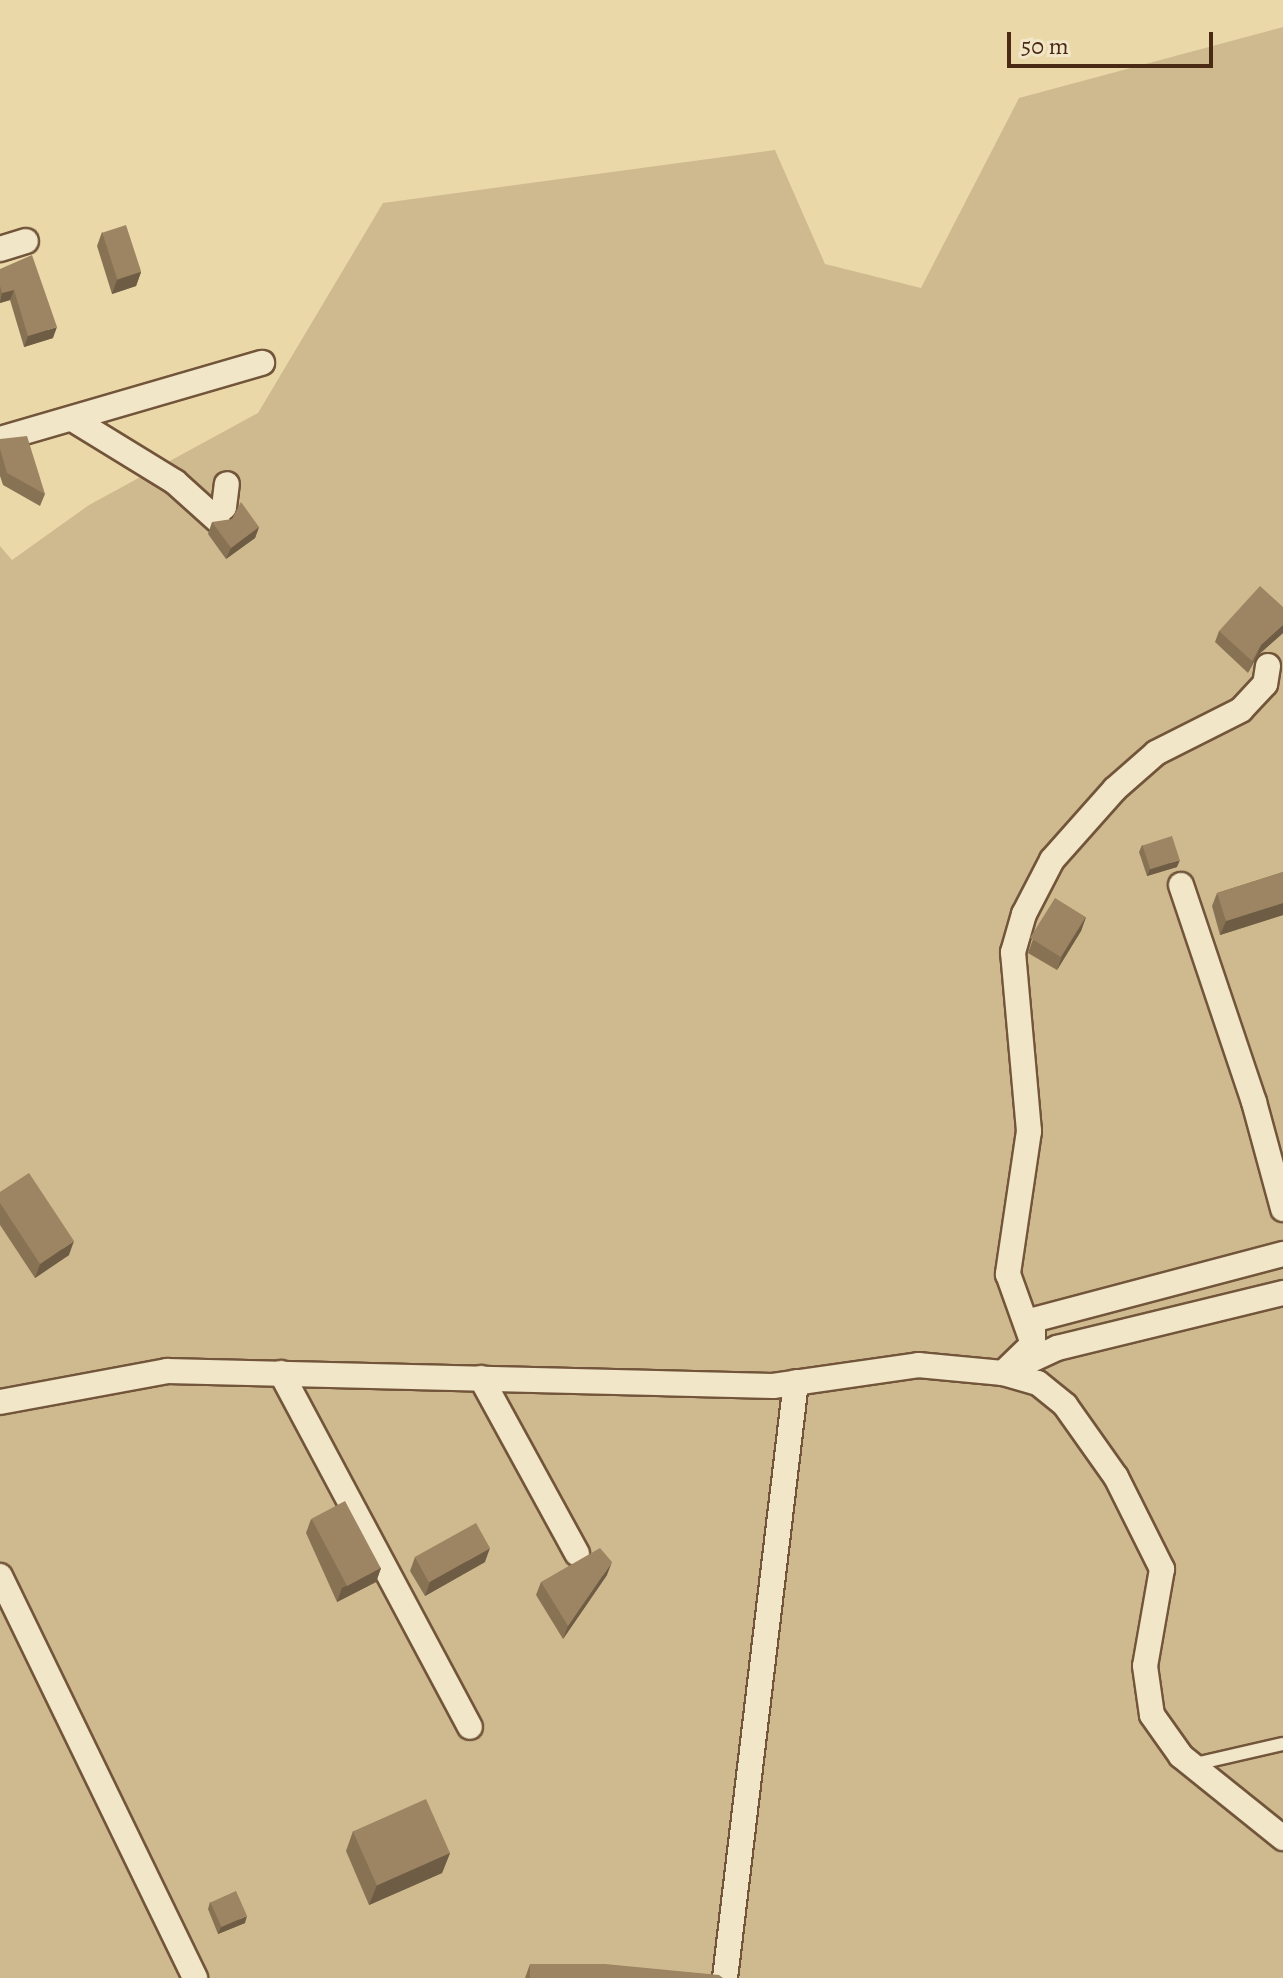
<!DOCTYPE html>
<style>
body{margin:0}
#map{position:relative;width:1283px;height:1978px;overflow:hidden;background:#ead8a9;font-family:Alegreya,serif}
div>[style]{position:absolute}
.green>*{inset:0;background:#cfba90}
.roads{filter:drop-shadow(2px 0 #72553a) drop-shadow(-2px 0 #72553a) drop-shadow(0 2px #72553a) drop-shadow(0 -2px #72553a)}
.lane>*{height:12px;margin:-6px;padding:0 6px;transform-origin:6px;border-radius:6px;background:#f1e6c7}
.street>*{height:24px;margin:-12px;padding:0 12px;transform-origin:12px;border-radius:12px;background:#f1e6c7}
.wall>*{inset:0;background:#877254}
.shaded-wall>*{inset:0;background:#6e5c45}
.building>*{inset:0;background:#9d8462;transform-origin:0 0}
span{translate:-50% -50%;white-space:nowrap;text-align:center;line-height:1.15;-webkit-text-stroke:8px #f1e6c7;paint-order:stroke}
.scale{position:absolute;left:1007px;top:32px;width:206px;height:36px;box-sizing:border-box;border:4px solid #4a2915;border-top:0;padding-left:10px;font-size:24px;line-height:28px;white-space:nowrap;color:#4a2915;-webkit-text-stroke:6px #f1e6c7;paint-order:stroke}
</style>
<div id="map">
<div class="green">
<div style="clip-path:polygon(1283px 27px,1283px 1978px,0 1978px,0 546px,12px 560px,89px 505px,258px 413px,383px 203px,775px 150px,825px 264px,921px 288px,1019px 98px)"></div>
</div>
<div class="roads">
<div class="lane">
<div style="left:1191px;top:1765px;width:94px;rotate:-12.9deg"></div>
</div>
<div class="street">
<div style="left:0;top:249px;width:27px;rotate:-17deg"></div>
<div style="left:74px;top:420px;width:119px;rotate:31.5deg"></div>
<div style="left:175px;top:482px;width:57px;rotate:42.1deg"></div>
<div style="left:0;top:439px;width:273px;rotate:-16.2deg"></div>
<div style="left:214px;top:516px;width:13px;rotate:-42deg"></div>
<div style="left:224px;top:507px;width:23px;rotate:-83deg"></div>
<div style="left:1268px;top:666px;width:18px;rotate:99deg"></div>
<div style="left:1265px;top:684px;width:35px;rotate:133deg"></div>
<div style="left:1241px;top:710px;width:95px;rotate:153.2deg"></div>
<div style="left:1156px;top:753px;width:55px;rotate:138.7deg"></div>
<div style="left:1115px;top:789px;width:95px;rotate:131.6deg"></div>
<div style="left:1052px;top:860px;width:61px;rotate:117.4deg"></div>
<div style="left:1024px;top:914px;width:40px;rotate:106deg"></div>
<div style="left:1013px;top:952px;width:180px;rotate:84.9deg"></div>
<div style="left:1029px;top:1131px;width:145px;rotate:98.4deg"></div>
<div style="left:1008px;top:1274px;width:74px;rotate:70.3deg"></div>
<div style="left:1033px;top:1344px;width:42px;rotate:136deg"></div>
<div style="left:1003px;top:1373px;width:60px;rotate:-24.8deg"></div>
<div style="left:1057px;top:1348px;width:233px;rotate:-13.7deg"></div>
<div style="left:1181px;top:885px;width:229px;rotate:71.4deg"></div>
<div style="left:1254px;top:1102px;width:111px;rotate:74.8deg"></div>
<div style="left:1033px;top:1342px;width:22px;rotate:-90deg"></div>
<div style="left:1033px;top:1320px;width:259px;rotate:-14.8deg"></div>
<div style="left:281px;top:1373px;width:401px;rotate:61.9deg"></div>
<div style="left:481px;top:1378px;width:200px;rotate:61.3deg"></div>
<div style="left:0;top:1402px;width:170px;rotate:-10.5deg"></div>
<div style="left:167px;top:1371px;width:606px;rotate:1.42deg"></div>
<div style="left:773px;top:1386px;width:147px;rotate:-8.2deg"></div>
<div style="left:918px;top:1365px;width:85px;rotate:5.4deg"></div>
<div style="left:1003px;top:1373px;width:36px;rotate:16deg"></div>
<div style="left:1038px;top:1383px;width:35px;rotate:39deg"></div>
<div style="left:1065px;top:1405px;width:88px;rotate:54.7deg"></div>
<div style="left:1116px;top:1477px;width:103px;rotate:63.4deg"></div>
<div style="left:1162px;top:1569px;width:98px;rotate:99.9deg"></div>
<div style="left:1145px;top:1666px;width:49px;rotate:81.9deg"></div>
<div style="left:1152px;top:1715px;width:50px;rotate:54.7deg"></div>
<div style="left:1181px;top:1756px;width:131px;rotate:38.8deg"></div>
<div style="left:0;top:1576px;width:447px;rotate:64.1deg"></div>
<div style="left:725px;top:1978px;width:600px;rotate:-83.21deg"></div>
</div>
</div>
<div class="wall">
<div style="clip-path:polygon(102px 232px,141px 272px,136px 286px,112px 294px,97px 246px)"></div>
<div style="clip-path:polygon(0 269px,53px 338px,24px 347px,10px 300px,0 303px)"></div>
<div style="clip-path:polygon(0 439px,45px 494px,40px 506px,3px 485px,0 476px)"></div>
<div style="clip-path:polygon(212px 522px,259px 527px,255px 538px,226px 559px,208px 534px)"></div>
<div style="clip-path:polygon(1283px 607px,1283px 633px,1257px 656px,1248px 673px,1215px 642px,1219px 631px)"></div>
<div style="clip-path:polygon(1142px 845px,1177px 867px,1147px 876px,1139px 852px)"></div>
<div style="clip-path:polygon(1283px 872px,1283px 915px,1220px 935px,1212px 906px,1217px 893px)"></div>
<div style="clip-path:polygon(1086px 917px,1081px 931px,1057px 970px,1028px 953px,1033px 939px)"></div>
<div style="clip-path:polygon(0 1192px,69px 1255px,35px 1278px,0 1225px)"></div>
<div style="clip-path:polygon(311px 1519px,381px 1568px,376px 1582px,337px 1602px,306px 1533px)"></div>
<div style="clip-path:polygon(415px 1557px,485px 1562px,425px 1596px,410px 1571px)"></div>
<div style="clip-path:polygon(607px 1575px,563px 1639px,536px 1595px,541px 1582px)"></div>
<div style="clip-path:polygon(353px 1831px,450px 1853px,442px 1873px,369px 1905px,346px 1851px)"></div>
<div style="clip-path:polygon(210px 1902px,245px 1923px,218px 1934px,208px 1909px)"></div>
<div style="clip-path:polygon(530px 1964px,723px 1978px,525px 1978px)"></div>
</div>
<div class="shaded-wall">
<div style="clip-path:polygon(141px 272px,136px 286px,112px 294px,117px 280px)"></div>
<div style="clip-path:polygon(14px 290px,10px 300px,0 303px,2px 293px)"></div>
<div style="clip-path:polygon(57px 327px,53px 338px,24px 347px,28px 336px)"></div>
<div style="clip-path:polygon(259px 527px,255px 538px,226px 559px,231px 548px)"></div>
<div style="clip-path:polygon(1283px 625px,1283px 633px,1257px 656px,1248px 673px,1261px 645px)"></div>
<div style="clip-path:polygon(1180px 860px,1177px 867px,1147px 876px,1150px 869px)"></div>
<div style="clip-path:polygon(1283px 903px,1283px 915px,1220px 935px,1226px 921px)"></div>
<div style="clip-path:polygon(1086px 917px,1081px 931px,1057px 970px,1062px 956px)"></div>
<div style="clip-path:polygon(74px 1241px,69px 1255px,35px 1278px,40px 1264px)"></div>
<div style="clip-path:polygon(490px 1548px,485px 1562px,425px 1596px,430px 1582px)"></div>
<div style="clip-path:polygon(612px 1562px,607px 1575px,563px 1639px,568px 1626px)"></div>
<div style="clip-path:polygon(381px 1568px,376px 1582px,337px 1602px,342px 1588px)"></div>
<div style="clip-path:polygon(450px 1853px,442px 1873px,369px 1905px,377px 1885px)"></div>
<div style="clip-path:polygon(247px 1916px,245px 1923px,218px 1934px,221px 1927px)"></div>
</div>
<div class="building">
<div style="left:126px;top:225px;width:49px;height:25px;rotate:72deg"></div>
<div style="clip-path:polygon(32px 255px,57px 327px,28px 336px,14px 290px,2px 293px,0 286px,0 269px)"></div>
<div style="clip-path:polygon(27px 436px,45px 494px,7px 473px,0 449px,0 439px)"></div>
<div style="clip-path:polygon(241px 502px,259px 527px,231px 548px,212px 522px,232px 519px)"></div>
<div style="clip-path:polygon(1260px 586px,1283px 607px,1283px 625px,1261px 645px,1252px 661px,1219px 631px)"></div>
<div style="left:1172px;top:836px;width:25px;height:31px;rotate:72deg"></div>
<div style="clip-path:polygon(1283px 872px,1283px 903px,1226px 921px,1217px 893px)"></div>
<div style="left:1055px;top:898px;width:36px;height:47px;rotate:32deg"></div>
<div style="clip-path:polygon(29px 1173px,74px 1241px,40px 1264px,0 1203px,0 1192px)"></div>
<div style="left:345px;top:1501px;width:76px;height:38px;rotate:62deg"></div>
<div style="left:476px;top:1523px;width:29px;height:70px;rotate:61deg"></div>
<div style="clip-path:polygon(600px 1548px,612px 1562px,568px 1626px,541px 1582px)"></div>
<div style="left:426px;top:1799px;width:59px;height:80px;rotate:66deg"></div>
<div style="left:236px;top:1891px;width:27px;height:28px;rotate:66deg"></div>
<div style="clip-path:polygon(530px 1964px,605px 1964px,719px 1975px,723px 1978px,530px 1978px)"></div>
</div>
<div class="scale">50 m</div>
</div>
